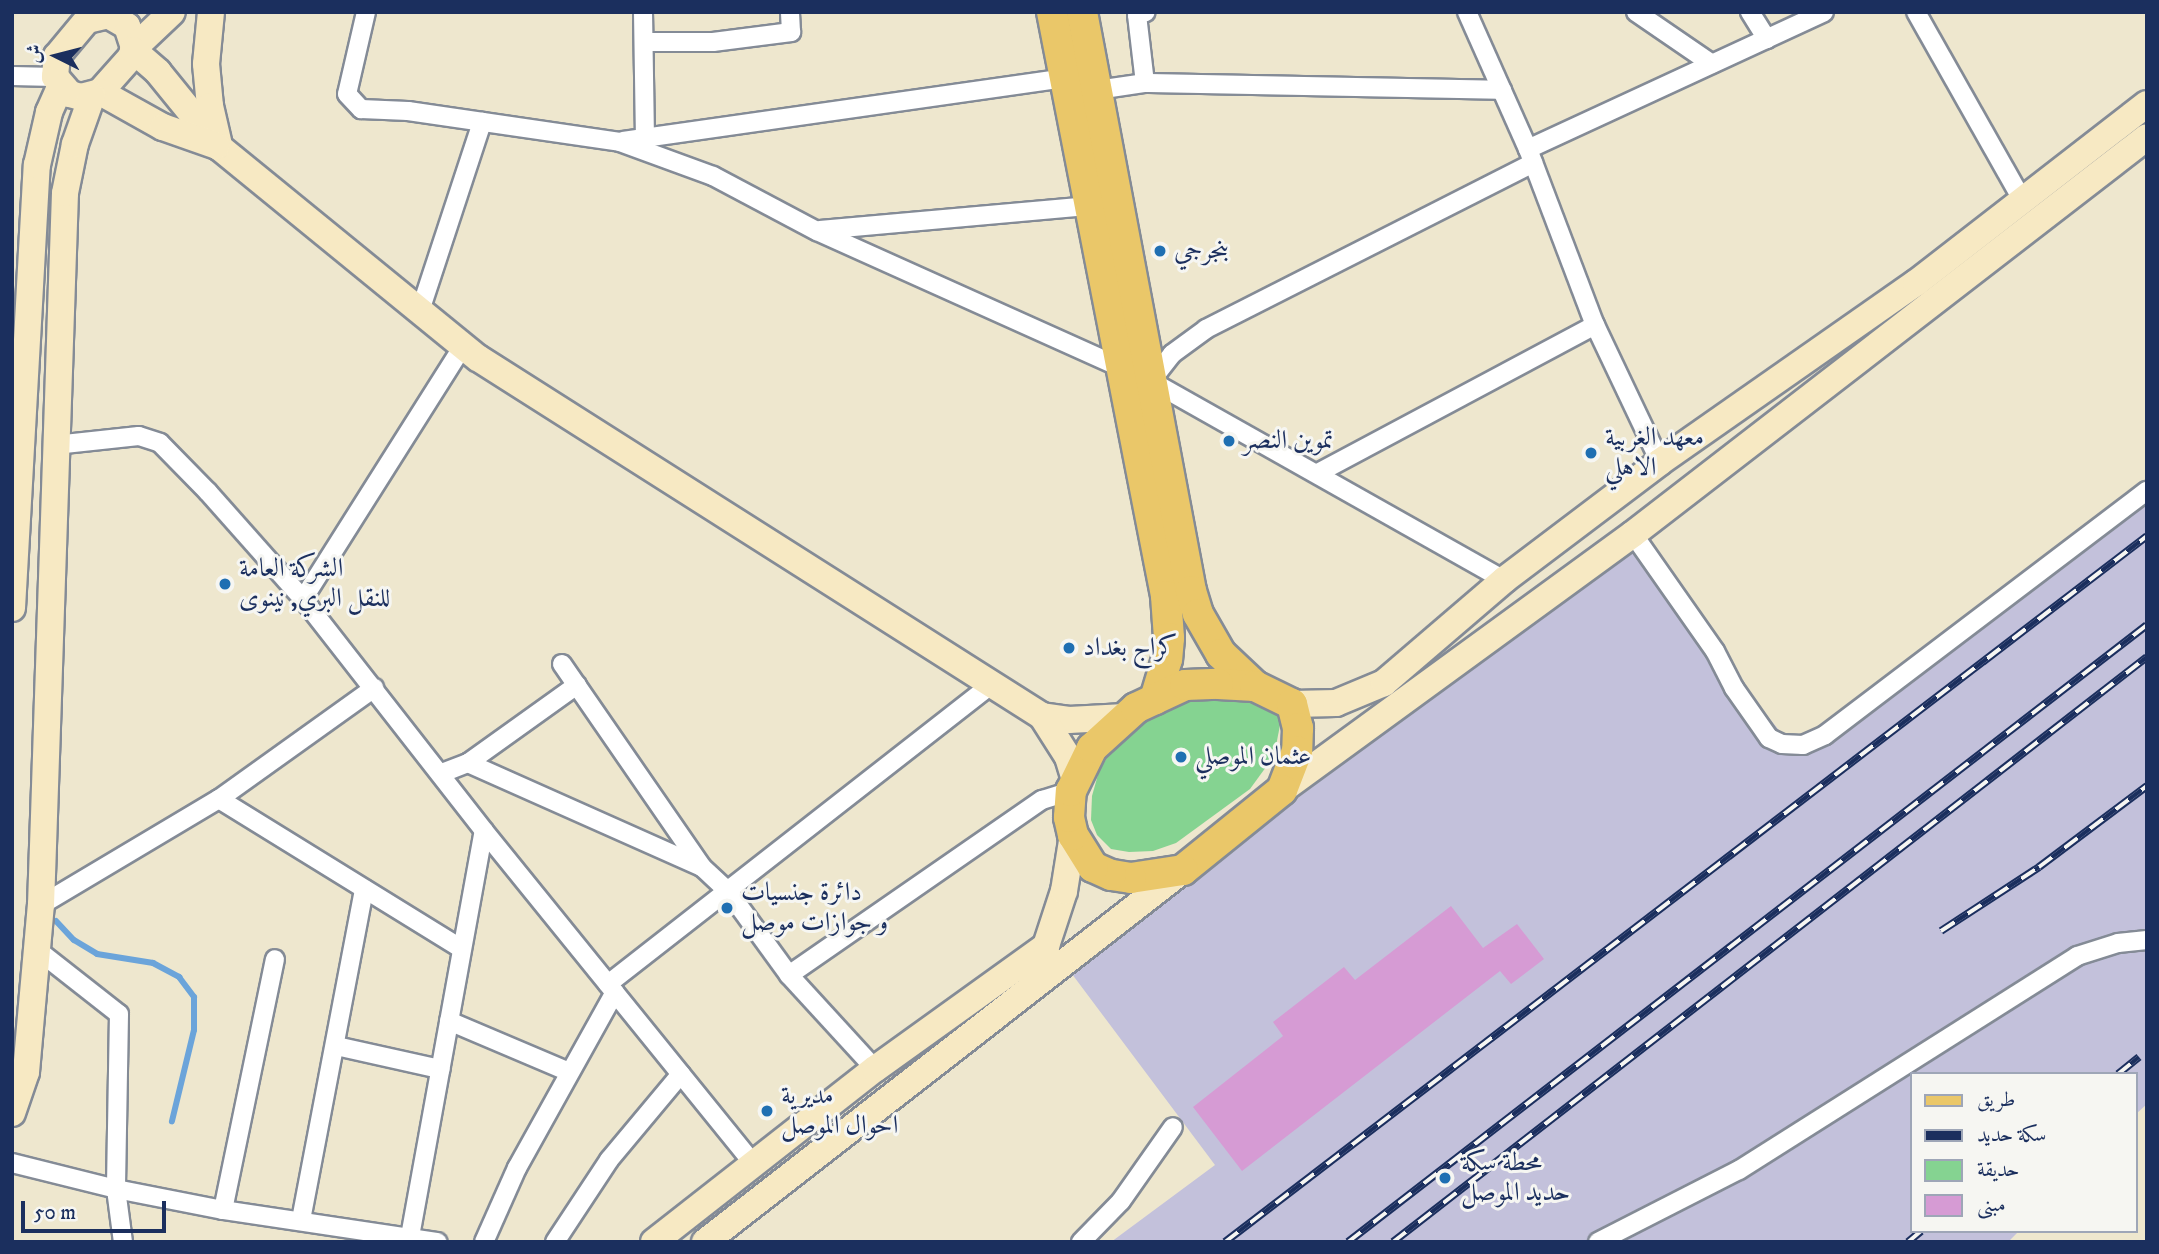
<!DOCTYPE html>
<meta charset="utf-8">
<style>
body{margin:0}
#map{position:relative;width:2159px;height:1254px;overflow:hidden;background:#eee7ce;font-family:"IM FELL DW Pica",Amiri,serif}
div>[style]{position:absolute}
.industrial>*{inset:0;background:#c3c1db}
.green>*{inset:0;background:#85d391}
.stream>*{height:6px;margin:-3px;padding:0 3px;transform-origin:3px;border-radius:3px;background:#6ba4da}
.building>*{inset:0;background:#d69bd4}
.roads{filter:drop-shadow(2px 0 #848b96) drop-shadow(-2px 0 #848b96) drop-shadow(0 2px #848b96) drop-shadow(0 -2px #848b96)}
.street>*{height:18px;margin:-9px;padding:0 9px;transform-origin:9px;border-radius:9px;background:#fff}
.secondary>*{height:26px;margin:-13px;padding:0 13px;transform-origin:13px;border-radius:13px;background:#f7e9c3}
.primary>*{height:30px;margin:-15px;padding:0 15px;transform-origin:15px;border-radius:15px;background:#eac769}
.rail>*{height:8px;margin-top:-4px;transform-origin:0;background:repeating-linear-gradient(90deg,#f6f6f2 0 16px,#1b2f5e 0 32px);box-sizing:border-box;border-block:2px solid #1b2f5e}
.dots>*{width:19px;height:19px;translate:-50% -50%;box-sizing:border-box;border:4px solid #f6f6f2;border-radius:50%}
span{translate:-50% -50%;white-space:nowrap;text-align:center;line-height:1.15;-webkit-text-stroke:6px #f6f6f2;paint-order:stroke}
.poi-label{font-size:26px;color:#1b2f5e}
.left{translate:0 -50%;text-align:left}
.frame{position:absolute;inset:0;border:14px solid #1b2f5e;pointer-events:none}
.legend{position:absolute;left:1910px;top:1072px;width:228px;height:161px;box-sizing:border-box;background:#f6f6f2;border:2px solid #9ea6b7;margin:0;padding:9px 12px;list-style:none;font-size:21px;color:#1b2f5e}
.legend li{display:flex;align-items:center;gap:14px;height:35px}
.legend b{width:35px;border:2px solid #9ea6b7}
.north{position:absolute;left:21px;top:21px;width:70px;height:70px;-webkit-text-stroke:5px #f6f6f2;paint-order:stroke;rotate:276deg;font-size:19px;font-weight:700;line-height:28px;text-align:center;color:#1b2f5e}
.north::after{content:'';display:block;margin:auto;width:24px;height:32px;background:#1b2f5e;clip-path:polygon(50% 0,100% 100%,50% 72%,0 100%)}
.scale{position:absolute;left:21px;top:1201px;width:145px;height:32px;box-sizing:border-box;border:4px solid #1b2f5e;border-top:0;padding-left:9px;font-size:21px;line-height:24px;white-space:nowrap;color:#1b2f5e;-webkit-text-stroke:5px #f6f6f2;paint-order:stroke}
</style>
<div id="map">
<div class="industrial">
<div style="clip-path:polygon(2147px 494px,2147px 1104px,2136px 1114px,2136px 1074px,1912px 1074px,1912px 1231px,2019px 1231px,2008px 1242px,1111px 1242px,1215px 1165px,1063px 962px,1633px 534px,1715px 651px,1799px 755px)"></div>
</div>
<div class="green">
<div style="clip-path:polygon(1193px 695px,1248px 696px,1276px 709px,1281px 720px,1274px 756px,1250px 789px,1176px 843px,1153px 851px,1129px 852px,1111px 849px,1097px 835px,1091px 820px,1092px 796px,1099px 771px,1115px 744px,1141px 720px)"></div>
</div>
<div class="stream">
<div style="left:56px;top:921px;width:26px;rotate:47deg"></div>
<div style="left:74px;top:940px;width:27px;rotate:31deg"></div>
<div style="left:97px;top:954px;width:57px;rotate:9.1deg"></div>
<div style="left:153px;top:963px;width:30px;rotate:28deg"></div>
<div style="left:179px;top:977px;width:25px;rotate:53deg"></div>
<div style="left:194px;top:997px;width:33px;rotate:90deg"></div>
<div style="left:194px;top:1030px;width:94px;rotate:103.6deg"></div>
</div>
<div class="building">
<div style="clip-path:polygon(1451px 906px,1483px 948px,1517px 924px,1544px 959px,1511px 984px,1500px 971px,1242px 1171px,1193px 1107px,1283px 1036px,1273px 1022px,1344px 967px,1355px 980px)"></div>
</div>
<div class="roads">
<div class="street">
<div style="left:366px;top:12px;width:84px;rotate:103deg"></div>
<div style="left:347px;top:94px;width:21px;rotate:47deg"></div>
<div style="left:361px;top:109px;width:47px;rotate:2.4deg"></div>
<div style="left:408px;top:111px;width:214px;rotate:8.3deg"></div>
<div style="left:620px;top:142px;width:99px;rotate:20.1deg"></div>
<div style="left:713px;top:176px;width:118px;rotate:27.9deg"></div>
<div style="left:817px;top:231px;width:366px;rotate:24.2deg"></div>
<div style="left:1151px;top:381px;width:405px;rotate:29.4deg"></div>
<div style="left:643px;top:12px;width:126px;rotate:89.1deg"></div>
<div style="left:1467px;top:12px;width:150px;rotate:66deg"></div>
<div style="left:1528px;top:149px;width:188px;rotate:69.2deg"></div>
<div style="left:1595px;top:325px;width:152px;rotate:64.6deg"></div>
<div style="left:1636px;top:12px;width:92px;rotate:34.4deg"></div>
<div style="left:1750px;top:12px;width:32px;rotate:58deg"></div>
<div style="left:1916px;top:12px;width:215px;rotate:60.5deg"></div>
<div style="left:644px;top:42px;width:69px"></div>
<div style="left:713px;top:42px;width:79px;rotate:-7.3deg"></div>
<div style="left:791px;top:32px;width:20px;rotate:-93deg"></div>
<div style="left:12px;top:76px;width:43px;rotate:1.3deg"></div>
<div style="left:1145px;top:83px;width:68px;rotate:-96.7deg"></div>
<div style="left:1137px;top:15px;width:9px;rotate:-18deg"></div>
<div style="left:1097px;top:90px;width:49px;rotate:-8.3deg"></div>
<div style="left:1145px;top:83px;width:357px;rotate:1.1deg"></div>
<div style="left:623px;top:141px;width:446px;rotate:-8.1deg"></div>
<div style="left:1528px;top:149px;width:326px;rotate:-24.8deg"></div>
<div style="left:820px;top:230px;width:271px;rotate:-5.1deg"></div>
<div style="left:420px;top:311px;width:199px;rotate:-71.8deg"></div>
<div style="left:463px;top:346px;width:299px;rotate:122.3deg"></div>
<div style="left:303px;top:599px;width:294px;rotate:52deg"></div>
<div style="left:484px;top:831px;width:426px;rotate:51deg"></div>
<div style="left:1151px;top:381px;width:34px;rotate:-52deg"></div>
<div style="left:1172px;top:354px;width:42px;rotate:-36.3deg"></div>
<div style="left:1206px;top:329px;width:367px;rotate:-26.9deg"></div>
<div style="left:55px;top:445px;width:84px;rotate:-6.1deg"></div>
<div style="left:139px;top:436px;width:22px;rotate:18deg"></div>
<div style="left:160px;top:443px;width:69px;rotate:45.6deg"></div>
<div style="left:208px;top:492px;width:143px;rotate:48.4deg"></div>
<div style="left:1318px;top:473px;width:314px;rotate:-28.1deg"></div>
<div style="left:1633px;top:534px;width:143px;rotate:55deg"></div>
<div style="left:1715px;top:651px;width:42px;rotate:62.8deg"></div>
<div style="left:1734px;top:688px;width:61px;rotate:55deg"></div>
<div style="left:1769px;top:738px;width:14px;rotate:25deg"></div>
<div style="left:1782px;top:744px;width:21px;rotate:3deg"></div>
<div style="left:1803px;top:745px;width:24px;rotate:-24deg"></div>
<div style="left:1825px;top:735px;width:404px;rotate:-37.2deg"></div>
<div style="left:562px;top:664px;width:247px;rotate:55.4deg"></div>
<div style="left:702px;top:867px;width:35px;rotate:43deg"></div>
<div style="left:728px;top:891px;width:104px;rotate:54deg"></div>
<div style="left:789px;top:975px;width:127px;rotate:47.5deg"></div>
<div style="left:468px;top:763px;width:256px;rotate:24deg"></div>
<div style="left:442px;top:773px;width:28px;rotate:-21deg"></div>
<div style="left:468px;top:763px;width:134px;rotate:-35.6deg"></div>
<div style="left:219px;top:799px;width:283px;rotate:31.7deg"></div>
<div style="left:41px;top:905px;width:207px;rotate:-30.8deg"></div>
<div style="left:219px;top:799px;width:191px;rotate:-35.6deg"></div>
<div style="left:36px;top:949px;width:105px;rotate:38.1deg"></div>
<div style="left:119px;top:1014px;width:175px;rotate:91deg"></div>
<div style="left:116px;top:1189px;width:53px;rotate:82.5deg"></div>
<div style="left:789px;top:975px;width:308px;rotate:-34.7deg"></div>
<div style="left:1042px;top:800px;width:30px;rotate:-17deg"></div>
<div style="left:608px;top:984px;width:486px;rotate:-38deg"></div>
<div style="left:449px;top:1021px;width:130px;rotate:23deg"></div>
<div style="left:336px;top:1046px;width:107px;rotate:12.5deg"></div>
<div style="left:12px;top:1163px;width:107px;rotate:14deg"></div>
<div style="left:116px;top:1189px;width:109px;rotate:11.1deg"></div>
<div style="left:223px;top:1210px;width:217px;rotate:8.5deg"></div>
<div style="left:223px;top:1210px;width:256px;rotate:-78.3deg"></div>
<div style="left:301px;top:1220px;width:337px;rotate:-79.2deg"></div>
<div style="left:409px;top:1242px;width:418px;rotate:-79.7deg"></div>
<div style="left:484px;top:1242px;width:81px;rotate:-66deg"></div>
<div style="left:517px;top:1168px;width:201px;rotate:-60.9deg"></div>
<div style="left:555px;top:1242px;width:98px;rotate:-56.6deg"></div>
<div style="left:609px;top:1160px;width:112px;rotate:-50.1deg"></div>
<div style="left:1081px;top:1242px;width:57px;rotate:-45.7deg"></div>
<div style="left:1121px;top:1201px;width:90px;rotate:-54.9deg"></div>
<div style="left:1598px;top:1242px;width:158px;rotate:-27.1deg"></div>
<div style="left:1739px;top:1170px;width:400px;rotate:-32.3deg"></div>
<div style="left:2077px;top:956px;width:43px;rotate:-17.6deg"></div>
<div style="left:2118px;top:943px;width:29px;rotate:-6deg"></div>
</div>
<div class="secondary">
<div style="left:211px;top:12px;width:52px;rotate:95.5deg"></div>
<div style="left:206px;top:64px;width:42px;rotate:84.6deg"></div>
<div style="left:210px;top:106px;width:37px;rotate:77deg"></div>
<div style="left:108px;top:15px;width:22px;rotate:30deg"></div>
<div style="left:127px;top:26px;width:23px;rotate:72deg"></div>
<div style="left:134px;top:48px;width:9px;rotate:108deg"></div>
<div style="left:131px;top:57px;width:47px;rotate:131.5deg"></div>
<div style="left:100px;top:92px;width:20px;rotate:165deg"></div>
<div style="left:81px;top:97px;width:11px;rotate:-165deg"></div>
<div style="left:70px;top:94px;width:23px;rotate:-131deg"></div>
<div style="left:55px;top:77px;width:21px;rotate:-85deg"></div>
<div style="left:57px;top:56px;width:47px;rotate:-50.2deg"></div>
<div style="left:87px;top:20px;width:22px;rotate:-13deg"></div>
<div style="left:134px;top:48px;width:52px;rotate:-43.5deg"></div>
<div style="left:133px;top:50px;width:33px;rotate:41deg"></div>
<div style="left:158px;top:72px;width:97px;rotate:50.9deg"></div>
<div style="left:219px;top:147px;width:334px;rotate:39.2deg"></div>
<div style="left:478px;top:358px;width:668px;rotate:32.41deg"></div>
<div style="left:1042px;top:716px;width:27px;rotate:8deg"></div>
<div style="left:1069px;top:720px;width:56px;rotate:-3.1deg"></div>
<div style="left:100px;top:92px;width:72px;rotate:29.1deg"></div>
<div style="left:163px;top:127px;width:57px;rotate:19.4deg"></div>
<div style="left:12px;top:608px;width:444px;rotate:-86.8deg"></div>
<div style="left:37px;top:165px;width:54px;rotate:-77.2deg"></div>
<div style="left:49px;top:112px;width:27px;rotate:-66deg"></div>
<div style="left:1292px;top:704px;width:44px;rotate:-1.3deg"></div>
<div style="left:1336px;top:703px;width:52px;rotate:-22.6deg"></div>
<div style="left:1384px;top:683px;width:158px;rotate:-40.6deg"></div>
<div style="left:1504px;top:580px;width:196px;rotate:-37.1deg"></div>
<div style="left:1660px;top:462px;width:312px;rotate:-35deg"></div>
<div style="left:1916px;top:283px;width:292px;rotate:-37.8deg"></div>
<div style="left:1042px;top:716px;width:49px;rotate:57.6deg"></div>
<div style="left:1068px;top:757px;width:24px;rotate:73deg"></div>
<div style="left:1282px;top:790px;width:434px;rotate:-36.1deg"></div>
<div style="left:1633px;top:534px;width:649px;rotate:-37.68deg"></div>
<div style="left:12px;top:1113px;width:43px;rotate:-71.1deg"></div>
<div style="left:26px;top:1072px;width:168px;rotate:-84.9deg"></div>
<div style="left:41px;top:905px;width:712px;rotate:-88.07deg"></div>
<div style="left:65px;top:193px;width:50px;rotate:-78.5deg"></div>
<div style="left:75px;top:144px;width:51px;rotate:-70.5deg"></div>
<div style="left:654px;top:1242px;width:281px;rotate:-38.1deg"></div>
<div style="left:875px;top:1069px;width:211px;rotate:-35.7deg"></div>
<div style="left:1046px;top:946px;width:58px;rotate:-71.9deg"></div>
<div style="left:1064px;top:891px;width:57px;rotate:-80.9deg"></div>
<div style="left:705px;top:1242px;width:606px;rotate:-37.89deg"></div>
</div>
<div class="primary">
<div style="left:1052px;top:12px;width:595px;rotate:78.95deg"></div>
<div style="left:1166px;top:596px;width:42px;rotate:85.9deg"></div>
<div style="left:1169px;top:638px;width:21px;rotate:95deg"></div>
<div style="left:1167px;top:659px;width:42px;rotate:106.7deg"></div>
<div style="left:1082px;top:12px;width:589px;rotate:79.34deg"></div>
<div style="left:1191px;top:591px;width:24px;rotate:73deg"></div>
<div style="left:1198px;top:614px;width:46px;rotate:60.1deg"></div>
<div style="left:1221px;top:654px;width:47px;rotate:43.3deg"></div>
<div style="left:1218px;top:684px;width:37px;rotate:3deg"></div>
<div style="left:1255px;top:686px;width:41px;rotate:25.9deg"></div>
<div style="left:1292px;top:704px;width:25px;rotate:76deg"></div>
<div style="left:1298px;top:728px;width:23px;rotate:92deg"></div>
<div style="left:1297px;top:751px;width:42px;rotate:111deg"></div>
<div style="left:1282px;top:790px;width:127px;rotate:141.1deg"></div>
<div style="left:1183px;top:870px;width:53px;rotate:171.3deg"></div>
<div style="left:1131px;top:878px;width:20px;rotate:-171deg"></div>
<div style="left:1111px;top:875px;width:20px;rotate:-156deg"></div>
<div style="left:1093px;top:867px;width:38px;rotate:-122deg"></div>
<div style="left:1073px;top:835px;width:18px;rotate:-103deg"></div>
<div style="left:1069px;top:817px;width:26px;rotate:-86deg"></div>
<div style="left:1071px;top:791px;width:48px;rotate:-64deg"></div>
<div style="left:1092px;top:748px;width:59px;rotate:-42.3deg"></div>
<div style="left:1136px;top:708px;width:54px;rotate:-25.1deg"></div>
<div style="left:1185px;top:685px;width:33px;rotate:-2deg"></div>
</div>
</div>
<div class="rail">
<div style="left:1941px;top:931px;width:117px;rotate:-33.1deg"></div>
<div style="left:2039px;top:867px;width:135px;rotate:-36.9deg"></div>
<div style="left:2118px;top:1074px;width:27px;rotate:-39deg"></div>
<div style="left:1225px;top:1242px;width:1161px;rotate:-37.44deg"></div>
<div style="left:1348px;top:1242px;width:1009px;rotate:-37.68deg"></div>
<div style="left:1393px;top:1242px;width:954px;rotate:-37.81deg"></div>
<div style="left:1908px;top:1242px;width:17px;rotate:-40deg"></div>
</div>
<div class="dots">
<div style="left:1160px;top:251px;background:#1f6fb2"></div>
<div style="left:1229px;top:441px;background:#1f6fb2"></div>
<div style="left:1591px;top:453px;background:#1f6fb2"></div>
<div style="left:225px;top:584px;background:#1f6fb2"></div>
<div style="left:1069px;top:648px;background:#1f6fb2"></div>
<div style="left:1181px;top:757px;background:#1f6fb2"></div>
<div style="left:727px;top:908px;background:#1f6fb2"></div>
<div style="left:767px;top:1111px;background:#1f6fb2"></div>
<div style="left:1445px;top:1178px;background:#1f6fb2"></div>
</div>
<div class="poi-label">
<span class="left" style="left:1174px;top:251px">بنجرجي</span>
<span class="left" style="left:1605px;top:453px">معهد الغربية<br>الاهلي</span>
<span class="left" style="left:1243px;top:441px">تموين النصر</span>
<span class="left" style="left:239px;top:584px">الشركة العامة<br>للنقل البري, نينوى</span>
<span class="left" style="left:1083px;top:648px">كراج بغداد</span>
<span class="left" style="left:1195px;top:757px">عثمان الموصلي</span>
<span class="left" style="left:741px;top:908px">دائرة جنسيات<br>و جوازات موصل</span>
<span class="left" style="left:781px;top:1111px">مديرية<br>احوال الموصل</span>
<span class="left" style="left:1461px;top:1178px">محطة سكة<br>حديد الموصل</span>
</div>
<div class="frame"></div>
<ul class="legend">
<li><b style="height:9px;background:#eac769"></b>طريق</li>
<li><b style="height:9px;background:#1b2f5e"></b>سكة حديد</li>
<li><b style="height:19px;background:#85d391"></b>حديقة</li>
<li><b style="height:19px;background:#d69bd4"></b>مبنى</li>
</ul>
<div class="north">ش</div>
<div class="scale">50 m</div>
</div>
